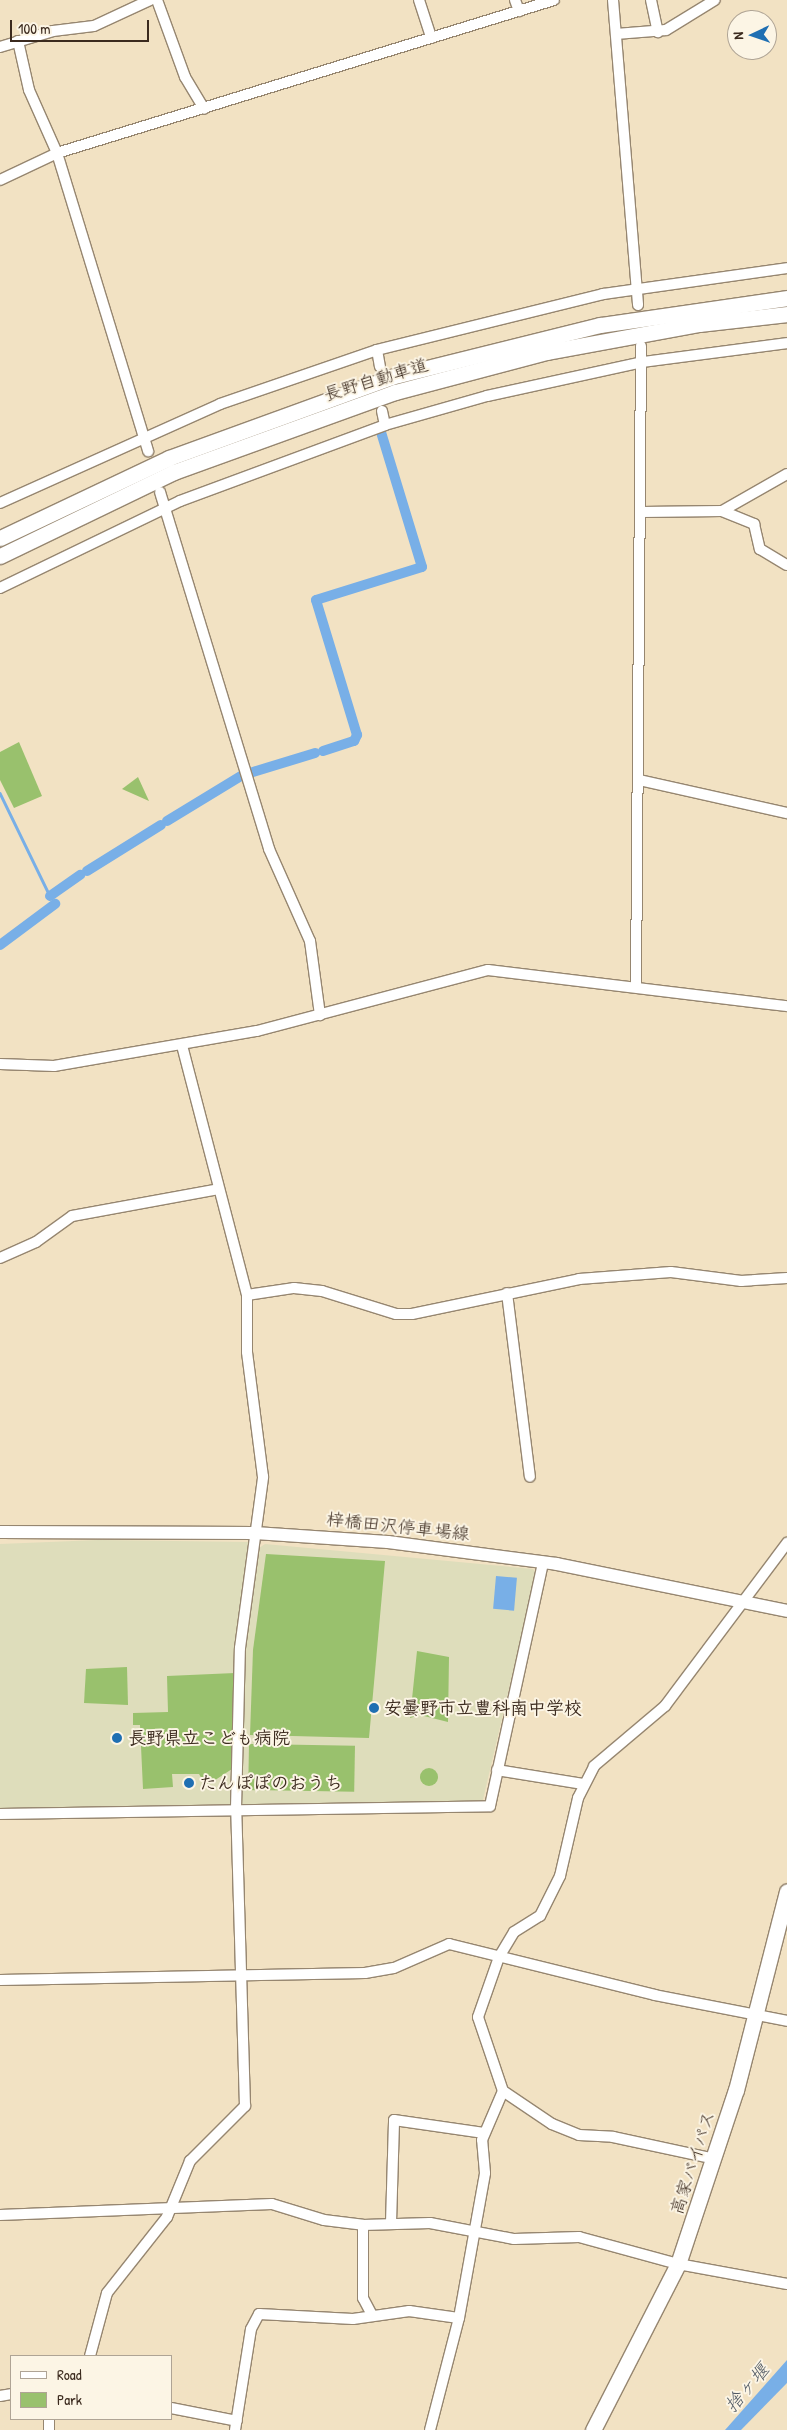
<!DOCTYPE html>
<meta charset="utf-8">
<style>
body{margin:0}
#map{position:relative;width:787px;height:2430px;overflow:hidden;background:#f2e2c3;font-family:"Patrick Hand","Klee One",sans-serif}
div>[style]{position:absolute}
.built>*{inset:0;background:#deddbb}
.green>*{inset:0;background:#99c16d;transform-origin:0 0}
.round{border-radius:50%}
.water>*{inset:0;background:#78afe7;transform-origin:0 0}
.stream>*{height:2.5px;margin:-1.25px;padding:0 1.25px;transform-origin:1.25px;border-radius:1.25px;background:#78afe7}
.canal>*{height:10px;margin:-5px;padding:0 5px;transform-origin:5px;border-radius:5px;background:#78afe7}
.roads{filter:drop-shadow(1px 0 #968670) drop-shadow(-1px 0 #968670) drop-shadow(0 1px #968670) drop-shadow(0 -1px #968670)}
.minor>*{height:10px;margin:-5px;padding:0 5px;transform-origin:5px;border-radius:5px;background:#fff}
.major>*{height:12px;margin:-6px;padding:0 6px;transform-origin:6px;border-radius:6px;background:#fff}
.highway>*{height:15px;margin:-7.5px;padding:0 7.5px;transform-origin:7.5px;border-radius:7.5px;background:#fff}
.dots>*{width:14px;height:14px;translate:-50% -50%;box-sizing:border-box;border:2px solid #fcf5e5;border-radius:50%}
span{translate:-50% -50%;white-space:nowrap;text-align:center;line-height:1.15;-webkit-text-stroke:4px #fcf5e5;paint-order:stroke}
.street-label{font-size:18px;color:#3b2a1e}
.poi-label{font-size:18px;color:#3b2a1e;font-weight:700}
.left{translate:0 -50%;text-align:left}
.water-label{font-size:19px;color:#505964;font-style:italic}
.legend{position:absolute;left:10px;top:2355px;width:162px;height:65px;box-sizing:border-box;background:#fcf5e5;border:1px solid #afa495;margin:0;padding:6px 9px;list-style:none;font-size:15px;color:#3b2a1e}
.legend li{display:flex;align-items:center;gap:10px;height:25px}
.legend b{width:25px;border:1px solid #afa495}
.north{position:absolute;left:727px;top:10px;width:50px;height:50px;box-sizing:border-box;background:#fcf5e5;border:1px solid #afa495;border-radius:50%;rotate:267deg;font-size:14px;font-weight:700;line-height:20px;text-align:center;color:#3b2a1e}
.north::after{content:'';display:block;margin:auto;width:18px;height:22px;background:#1f6fb2;clip-path:polygon(50% 0,100% 100%,50% 72%,0 100%)}
.scale{position:absolute;left:10px;top:20px;width:139px;height:22px;box-sizing:border-box;border:2px solid #3b2a1e;border-top:0;padding-left:6px;font-size:15px;line-height:18px;white-space:nowrap;color:#3b2a1e;-webkit-text-stroke:4px #fcf5e5;paint-order:stroke}
</style>
<div id="map">
<div class="built">
<div style="clip-path:polygon(98px 1540px,251px 1542px,235px 1644px,233px 1804px,0 1811px,0 1544px)"></div>
<div style="clip-path:polygon(265px 1544px,533px 1569px,536px 1573px,482px 1804px,244px 1806px,240px 1802px,243px 1646px,259px 1548px)"></div>
</div>
<div class="green">
<div style="clip-path:polygon(19px 742px,42px 796px,14px 808px,0 780px,0 752px)"></div>
<div style="clip-path:polygon(138px 777px,149px 801px,122px 789px)"></div>
<div style="clip-path:polygon(266px 1554px,385px 1561px,369px 1738px,250px 1735px,253px 1650px)"></div>
<div style="clip-path:polygon(417px 1651px,449px 1657px,448px 1722px,420px 1715px,410px 1718px)"></div>
<div style="clip-path:polygon(127px 1667px,128px 1705px,84px 1703px,86px 1669px)"></div>
<div style="clip-path:polygon(235px 1673px,232px 1769px,206px 1786px,199px 1774px,172px 1774px,173px 1787px,143px 1789px,140px 1725px,133px 1725px,133px 1713px,168px 1712px,167px 1676px)"></div>
<div style="left:249px;top:1744px;width:106px;height:46px;rotate:1deg"></div>
<div class="round" style="left:420px;top:1768px;width:18px;height:18px"></div>
</div>
<div class="water">
<div style="left:496px;top:1576px;width:21px;height:33px;rotate:5deg"></div>
<div style="clip-path:polygon(787px 2360px,787px 2383px,741px 2430px,725px 2430px)"></div>
</div>
<div class="stream">
<div style="left:0;top:793px;width:112px;rotate:64.1deg"></div>
</div>
<div class="canal">
<div style="left:323px;top:751px;width:33px;rotate:-18deg"></div>
<div style="left:354px;top:741px;width:7px;rotate:-63deg"></div>
<div style="left:357px;top:735px;width:141px;rotate:-106.9deg"></div>
<div style="left:316px;top:600px;width:111px;rotate:-17.3deg"></div>
<div style="left:422px;top:567px;width:141px;rotate:-106.9deg"></div>
<div style="left:253px;top:772px;width:65px;rotate:-17deg"></div>
<div style="left:167px;top:821px;width:87px;rotate:-31.3deg"></div>
<div style="left:87px;top:871px;width:87px;rotate:-31.9deg"></div>
<div style="left:50px;top:896px;width:37px;rotate:-35deg"></div>
<div style="left:0;top:945px;width:69px;rotate:-36.7deg"></div>
</div>
<div class="roads">
<div class="minor">
<div style="left:157px;top:0;width:82px;rotate:70deg"></div>
<div style="left:185px;top:77px;width:37px;rotate:59deg"></div>
<div style="left:419px;top:0;width:40px;rotate:72deg"></div>
<div style="left:515px;top:0;width:12px;rotate:70deg"></div>
<div style="left:613px;top:0;width:306px;rotate:85.3deg"></div>
<div style="left:651px;top:0;width:33px;rotate:78deg"></div>
<div style="left:616px;top:34px;width:50px;rotate:-4.6deg"></div>
<div style="left:666px;top:30px;width:57px;rotate:-31.5deg"></div>
<div style="left:18px;top:41px;width:50px;rotate:77.3deg"></div>
<div style="left:29px;top:90px;width:69px;rotate:66deg"></div>
<div style="left:57px;top:153px;width:312px;rotate:73deg"></div>
<div style="left:0;top:47px;width:55px;rotate:-16.8deg"></div>
<div style="left:53px;top:31px;width:41px;rotate:-7deg"></div>
<div style="left:94px;top:26px;width:62px;rotate:-24.9deg"></div>
<div style="left:0;top:180px;width:63px;rotate:-25.3deg"></div>
<div style="left:57px;top:153px;width:520px;rotate:-17.11deg"></div>
<div style="left:377px;top:350px;width:17px;rotate:80deg"></div>
<div style="left:382px;top:411px;width:14px;rotate:78deg"></div>
<div style="left:160px;top:492px;width:373px;rotate:73deg"></div>
<div style="left:269px;top:849px;width:101px;rotate:66deg"></div>
<div style="left:310px;top:941px;width:75px;rotate:82.3deg"></div>
<div style="left:0;top:503px;width:241px;rotate:-24.2deg"></div>
<div style="left:220px;top:404px;width:166px;rotate:-19deg"></div>
<div style="left:377px;top:350px;width:233px;rotate:-13.9deg"></div>
<div style="left:603px;top:294px;width:186px;rotate:-8deg"></div>
<div style="left:722px;top:511px;width:35px;rotate:22deg"></div>
<div style="left:754px;top:524px;width:26px;rotate:77deg"></div>
<div style="left:760px;top:549px;width:31px;rotate:31deg"></div>
<div style="left:642px;top:512px;width:80px;rotate:-0.7deg"></div>
<div style="left:722px;top:511px;width:75px;rotate:-29.6deg"></div>
<div style="left:0;top:588px;width:200px;rotate:-25.8deg"></div>
<div style="left:180px;top:501px;width:219px;rotate:-20.3deg"></div>
<div style="left:385px;top:425px;width:106px;rotate:-15.9deg"></div>
<div style="left:487px;top:396px;width:160px;rotate:-12.3deg"></div>
<div style="left:643px;top:362px;width:145px;rotate:-7.5deg"></div>
<div style="left:639px;top:780px;width:152px;rotate:12.6deg"></div>
<div style="left:636px;top:986px;width:640px;rotate:-89.55deg"></div>
<div style="left:0;top:1064px;width:54px;rotate:2.1deg"></div>
<div style="left:54px;top:1066px;width:206px;rotate:-9.8deg"></div>
<div style="left:257px;top:1031px;width:239px;rotate:-14.8deg"></div>
<div style="left:488px;top:970px;width:301px;rotate:6.9deg"></div>
<div style="left:0;top:1258px;width:39px;rotate:-24deg"></div>
<div style="left:36px;top:1242px;width:44px;rotate:-35.8deg"></div>
<div style="left:72px;top:1216px;width:149px;rotate:-10.4deg"></div>
<div style="left:507px;top:1293px;width:185px;rotate:82.9deg"></div>
<div style="left:247px;top:1295px;width:48px;rotate:-8.5deg"></div>
<div style="left:294px;top:1288px;width:28px;rotate:6deg"></div>
<div style="left:322px;top:1291px;width:77px;rotate:17.3deg"></div>
<div style="left:396px;top:1314px;width:16px"></div>
<div style="left:412px;top:1314px;width:171px;rotate:-11.8deg"></div>
<div style="left:579px;top:1279px;width:92px;rotate:-4.4deg"></div>
<div style="left:671px;top:1272px;width:71px;rotate:7.3deg"></div>
<div style="left:741px;top:1281px;width:46px;rotate:-3.7deg"></div>
<div style="left:497px;top:1770px;width:87px;rotate:9.2deg"></div>
<div style="left:0;top:1814px;width:490px;rotate:-0.9deg"></div>
<div style="left:490px;top:1806px;width:250px;rotate:-77.7deg"></div>
<div style="left:0;top:1980px;width:365px;rotate:-1.1deg"></div>
<div style="left:365px;top:1973px;width:29px;rotate:-10deg"></div>
<div style="left:394px;top:1968px;width:60px;rotate:-23.6deg"></div>
<div style="left:449px;top:1944px;width:212px;rotate:13.9deg"></div>
<div style="left:655px;top:1995px;width:135px;rotate:11.1deg"></div>
<div style="left:503px;top:2091px;width:59px;rotate:34deg"></div>
<div style="left:552px;top:2124px;width:29px;rotate:22deg"></div>
<div style="left:579px;top:2135px;width:34px;rotate:3deg"></div>
<div style="left:613px;top:2137px;width:104px;rotate:12.2deg"></div>
<div style="left:0;top:2215px;width:272px;rotate:-2.3deg"></div>
<div style="left:272px;top:2204px;width:54px;rotate:17.1deg"></div>
<div style="left:324px;top:2220px;width:39px;rotate:7deg"></div>
<div style="left:363px;top:2225px;width:67px;rotate:-1.7deg"></div>
<div style="left:430px;top:2223px;width:86px;rotate:10.8deg"></div>
<div style="left:514px;top:2239px;width:65px;rotate:-1.8deg"></div>
<div style="left:579px;top:2237px;width:103px;rotate:15.3deg"></div>
<div style="left:678px;top:2264px;width:111px;rotate:10.4deg"></div>
<div style="left:391px;top:2223px;width:103px;rotate:-88.3deg"></div>
<div style="left:394px;top:2120px;width:91px;rotate:8.2deg"></div>
<div style="left:363px;top:2225px;width:73px;rotate:90deg"></div>
<div style="left:363px;top:2298px;width:19px;rotate:62deg"></div>
<div style="left:90px;top:2356px;width:65px;rotate:-74.9deg"></div>
<div style="left:107px;top:2293px;width:97px;rotate:-51.7deg"></div>
<div style="left:167px;top:2217px;width:61px;rotate:-67.7deg"></div>
<div style="left:190px;top:2161px;width:78px;rotate:-45deg"></div>
<div style="left:245px;top:2106px;width:298px;rotate:-91.7deg"></div>
<div style="left:236px;top:1808px;width:160px;rotate:-88.6deg"></div>
<div style="left:240px;top:1648px;width:173px;rotate:-82.3deg"></div>
<div style="left:263px;top:1477px;width:126px;rotate:-97.3deg"></div>
<div style="left:247px;top:1352px;width:57px;rotate:-90deg"></div>
<div style="left:247px;top:1295px;width:258px;rotate:-104.6deg"></div>
<div style="left:0;top:2396px;width:11px;rotate:-10deg"></div>
<div style="left:171px;top:2408px;width:67px;rotate:11.1deg"></div>
<div style="left:49px;top:2419px;width:11px;rotate:90deg"></div>
<div style="left:235px;top:2430px;width:102px;rotate:-81deg"></div>
<div style="left:251px;top:2329px;width:17px;rotate:-62deg"></div>
<div style="left:259px;top:2314px;width:94px;rotate:3deg"></div>
<div style="left:353px;top:2319px;width:57px;rotate:-8.1deg"></div>
<div style="left:409px;top:2311px;width:50px;rotate:8deg"></div>
<div style="left:430px;top:2430px;width:116px;rotate:-75.5deg"></div>
<div style="left:459px;top:2318px;width:147px;rotate:-79.8deg"></div>
<div style="left:485px;top:2173px;width:33px;rotate:-95deg"></div>
<div style="left:482px;top:2140px;width:53px;rotate:-66.8deg"></div>
<div style="left:503px;top:2091px;width:78px;rotate:-108.7deg"></div>
<div style="left:478px;top:2017px;width:64px;rotate:-70.7deg"></div>
<div style="left:499px;top:1957px;width:29px;rotate:-59deg"></div>
<div style="left:514px;top:1932px;width:31px;rotate:-32deg"></div>
<div style="left:540px;top:1916px;width:45px;rotate:-63.4deg"></div>
<div style="left:560px;top:1876px;width:80px;rotate:-77deg"></div>
<div style="left:578px;top:1798px;width:36px;rotate:-63deg"></div>
<div style="left:594px;top:1766px;width:93px;rotate:-40.2deg"></div>
<div style="left:665px;top:1706px;width:204px;rotate:-53.2deg"></div>
</div>
<div class="major">
<div style="left:0;top:1532px;width:255px;rotate:0.2deg"></div>
<div style="left:255px;top:1533px;width:133px;rotate:3.9deg"></div>
<div style="left:388px;top:1542px;width:170px;rotate:7.4deg"></div>
<div style="left:557px;top:1564px;width:235px;rotate:11.5deg"></div>
</div>
<div class="highway">
<div style="left:0;top:538px;width:187px;rotate:-25.3deg"></div>
<div style="left:169px;top:458px;width:236px;rotate:-20deg"></div>
<div style="left:391px;top:377px;width:215px;rotate:-14deg"></div>
<div style="left:600px;top:325px;width:189px;rotate:-8.2deg"></div>
<div style="left:0;top:556px;width:193px;rotate:-25.8deg"></div>
<div style="left:174px;top:472px;width:235px;rotate:-19.9deg"></div>
<div style="left:395px;top:392px;width:156px;rotate:-14.8deg"></div>
<div style="left:546px;top:352px;width:156px;rotate:-10.4deg"></div>
<div style="left:699px;top:324px;width:89px;rotate:-6.5deg"></div>
<div style="left:593px;top:2430px;width:186px;rotate:-62.9deg"></div>
<div style="left:678px;top:2264px;width:183px;rotate:-71.6deg"></div>
<div style="left:736px;top:2090px;width:205px;rotate:-75.6deg"></div>
</div>
</div>
<div class="dots">
<div style="left:374px;top:1708px;background:#1f6fb2"></div>
<div style="left:117px;top:1738px;background:#1f6fb2"></div>
<div style="left:189px;top:1783px;background:#1f6fb2"></div>
</div>
<div class="street-label">
<span style="left:376px;top:380px;rotate:-17deg">長野自動車道</span>
<span style="left:398px;top:1527px;rotate:6deg">梓橋田沢停車場線</span>
<span style="left:693px;top:2163px;rotate:-72deg">高家バイパス</span>
</div>
<div class="poi-label">
<span class="left" style="left:384px;top:1708px">安曇野市立豊科南中学校</span>
<span class="left" style="left:128px;top:1738px">長野県立こども病院</span>
<span class="left" style="left:199px;top:1783px">たんぽぽのおうち</span>
</div>
<div class="water-label">
<span style="left:747px;top:2388px;rotate:-49deg">捨ヶ堰</span>
</div>
<ul class="legend">
<li><b style="height:6px;background:#fff"></b>Road</li>
<li><b style="height:14px;background:#99c16d"></b>Park</li>
</ul>
<div class="north">N</div>
<div class="scale">100 m</div>
</div>
